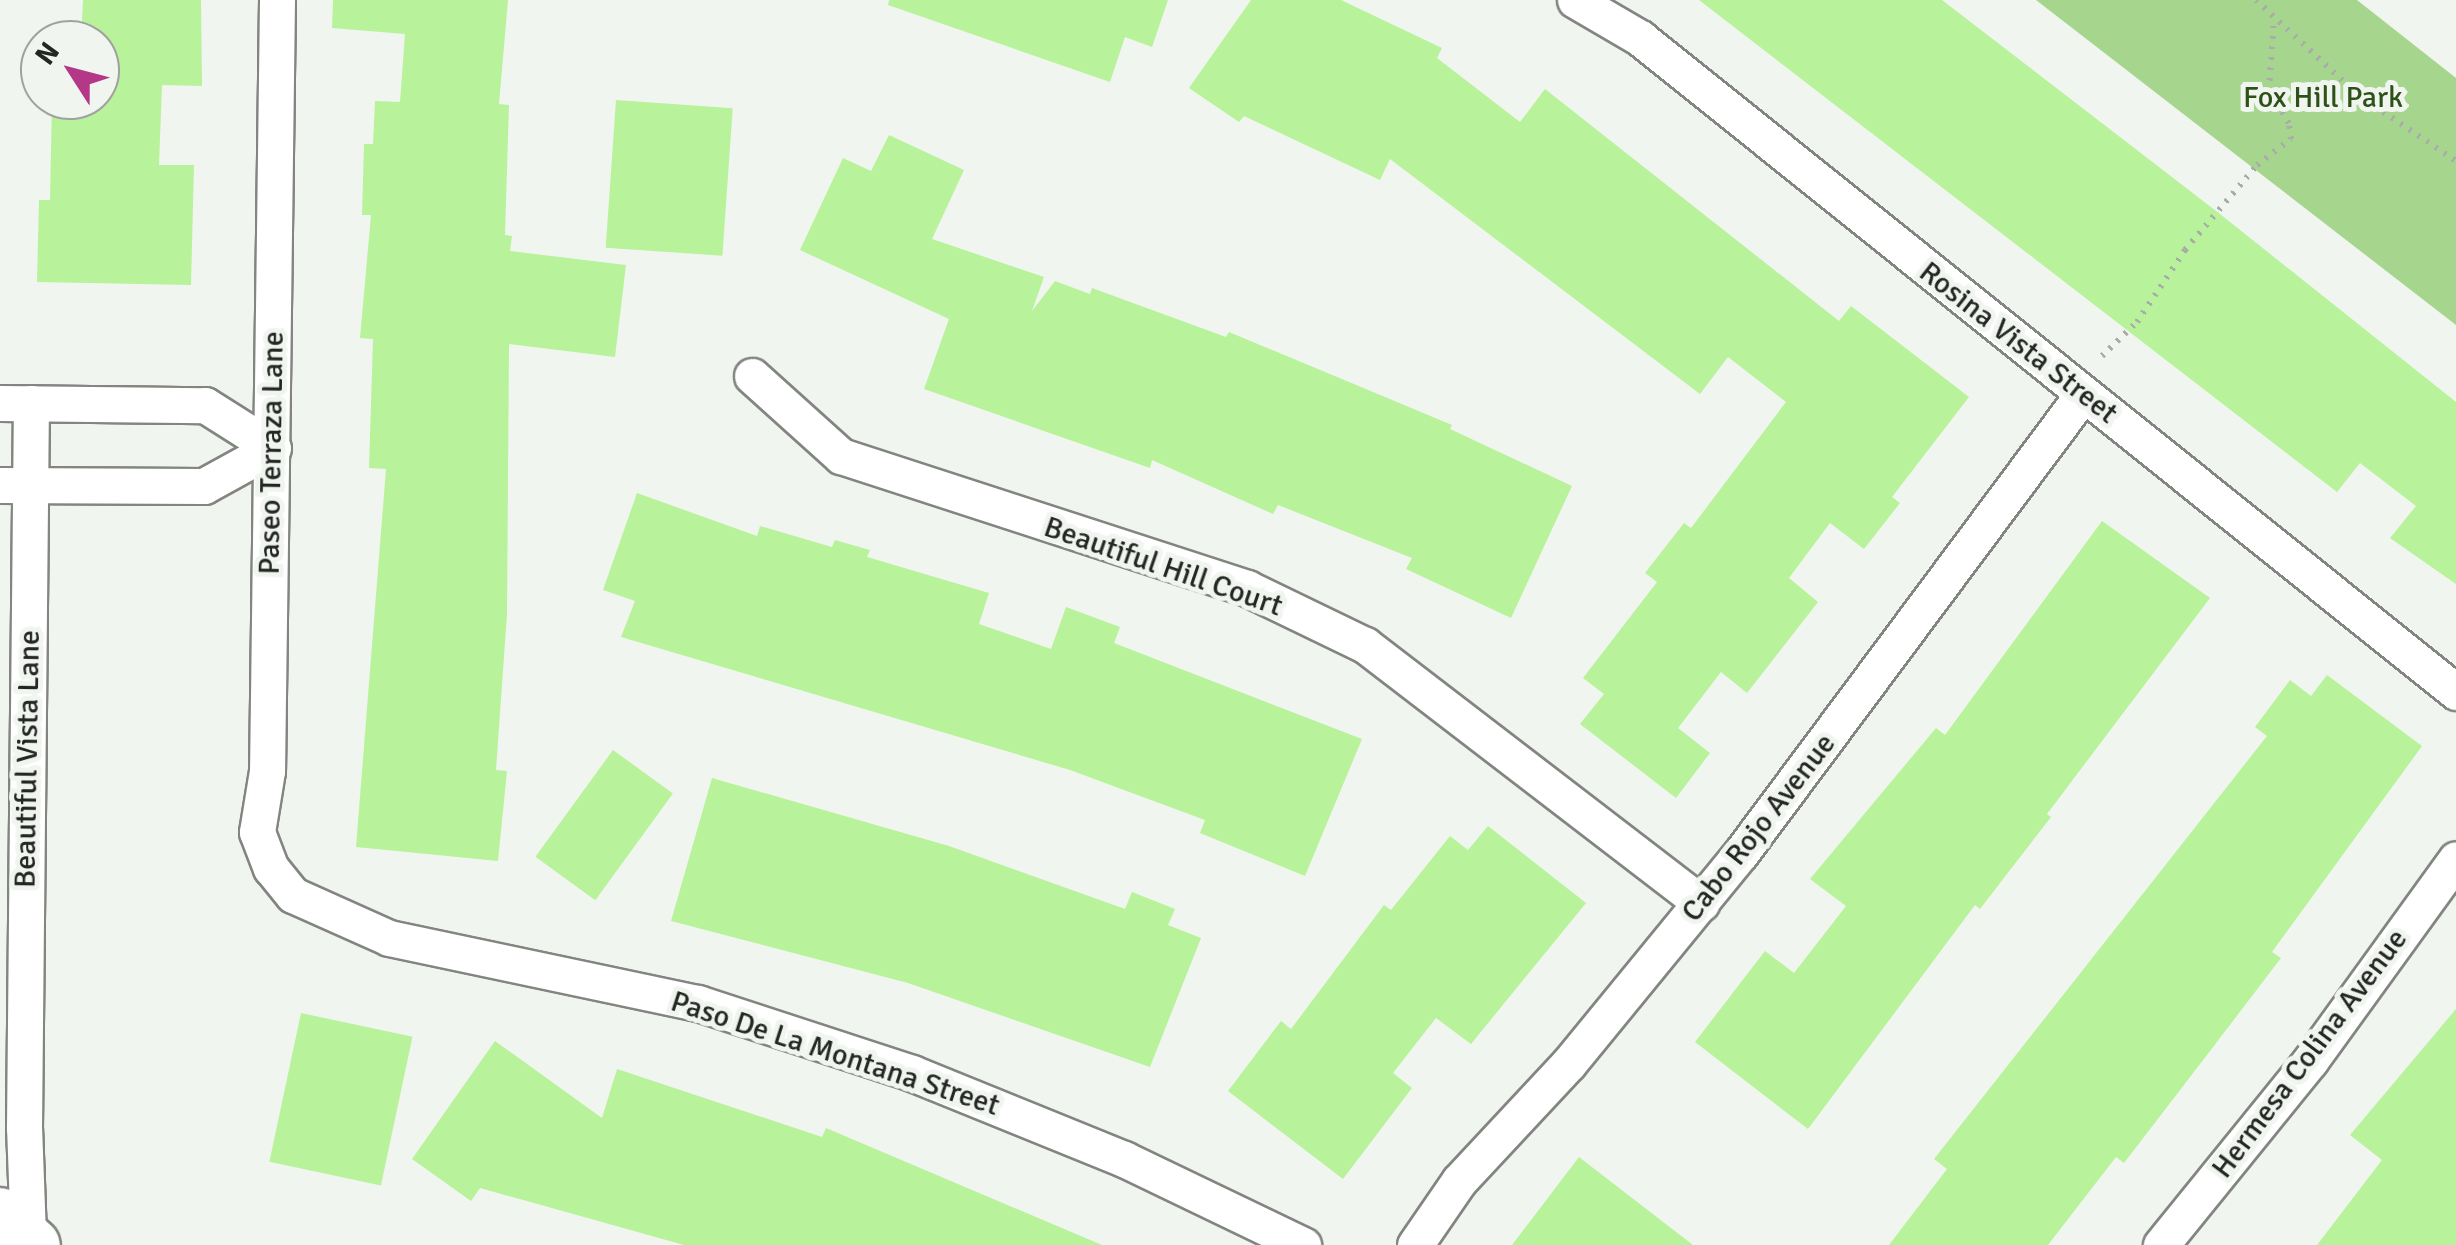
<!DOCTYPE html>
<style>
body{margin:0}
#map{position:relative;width:2456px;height:1245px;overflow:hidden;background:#f1f5f0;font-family:Signika,sans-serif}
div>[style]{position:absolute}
.green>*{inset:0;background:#a6d68e}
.building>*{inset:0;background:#b8f29a;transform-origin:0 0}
.path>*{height:6px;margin-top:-3px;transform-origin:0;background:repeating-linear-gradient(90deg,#a9aca9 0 2.5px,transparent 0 10.5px)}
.roads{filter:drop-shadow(2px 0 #828580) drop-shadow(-2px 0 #828580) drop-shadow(0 2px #828580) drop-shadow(0 -2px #828580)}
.street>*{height:35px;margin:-17.5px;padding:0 17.5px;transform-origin:17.5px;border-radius:17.5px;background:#fff}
.secondary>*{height:50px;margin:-25px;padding:0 25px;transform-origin:25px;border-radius:25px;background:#fff}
span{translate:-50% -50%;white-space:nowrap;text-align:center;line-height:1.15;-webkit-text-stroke:10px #f1f5f0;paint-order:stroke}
.park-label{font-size:30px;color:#2d5116}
.street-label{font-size:30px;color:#242624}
.north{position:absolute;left:20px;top:20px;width:100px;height:100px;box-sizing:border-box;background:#f1f5f0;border:2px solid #9fa29e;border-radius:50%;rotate:306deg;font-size:28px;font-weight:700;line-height:40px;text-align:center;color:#242624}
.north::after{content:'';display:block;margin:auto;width:35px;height:45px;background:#b53888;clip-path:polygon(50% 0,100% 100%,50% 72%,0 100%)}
</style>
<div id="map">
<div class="green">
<div style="clip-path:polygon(2036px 0,2357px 0,2456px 78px,2456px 325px)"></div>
</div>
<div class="building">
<div style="clip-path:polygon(83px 0,201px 0,202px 86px,162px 85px,159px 165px,194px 165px,191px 285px,37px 282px,39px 200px,50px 200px,52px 100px,100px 100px,100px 40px,81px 40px)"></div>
<div style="clip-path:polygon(333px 0,508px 0,499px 104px,509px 105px,505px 235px,512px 236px,510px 251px,626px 265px,615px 357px,509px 344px,507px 614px,496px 770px,507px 771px,498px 861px,356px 847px,386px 469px,369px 468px,373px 339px,360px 338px,371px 215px,362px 215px,364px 144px,373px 144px,375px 101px,400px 102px,405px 34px,332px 28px)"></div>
<div style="clip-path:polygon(889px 0,1168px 0,1152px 47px,1125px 37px,1110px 82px,888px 5px)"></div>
<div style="clip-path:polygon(1251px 0,1341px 0,1442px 48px,1437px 58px,1520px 122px,1545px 89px,1839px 321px,1851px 306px,1969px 397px,1892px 497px,1900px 503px,1864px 549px,1830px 523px,1789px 578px,1818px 602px,1747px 693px,1721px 672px,1678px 728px,1710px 753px,1676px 798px,1580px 724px,1604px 694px,1583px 678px,1657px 582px,1645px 573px,1684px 523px,1691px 528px,1786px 402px,1728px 357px,1700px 394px,1390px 159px,1380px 180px,1244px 116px,1239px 122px,1189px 88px)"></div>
<div style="clip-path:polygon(1699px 0,1942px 0,2220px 214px,2456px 402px,2456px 584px,2390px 538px,2416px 506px,2360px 463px,2337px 492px)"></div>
<div style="left:616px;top:100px;width:117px;height:148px;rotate:4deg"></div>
<div style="clip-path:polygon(889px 135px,964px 170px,932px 239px,1044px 277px,1032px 311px,1055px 281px,1090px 294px,1092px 288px,1226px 337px,1229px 332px,1452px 425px,1450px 429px,1572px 486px,1511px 618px,1406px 569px,1412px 558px,1278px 505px,1273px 514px,1152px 460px,1150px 468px,924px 389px,949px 319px,800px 250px,843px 158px,871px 171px)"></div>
<div style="clip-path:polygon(637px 493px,757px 536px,760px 526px,832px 547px,835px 540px,870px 550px,867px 557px,989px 593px,979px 624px,1051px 649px,1066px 607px,1120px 627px,1114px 643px,1362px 739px,1305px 876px,1200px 833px,1205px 820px,1070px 770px,621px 637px,635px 601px,603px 590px)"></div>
<div style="clip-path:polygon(2102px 521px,2210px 598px,2047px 814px,2051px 817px,1980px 909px,1975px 905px,1808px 1129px,1695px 1042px,1765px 951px,1794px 973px,1846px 906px,1810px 879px,1936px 728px,1945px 735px)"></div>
<div style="clip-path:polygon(2327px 675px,2422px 746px,2272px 952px,2281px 958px,2210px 1051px,2124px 1163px,2116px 1157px,2048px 1245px,1889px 1245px,1947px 1169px,1934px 1159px,2267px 736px,2255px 727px,2290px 680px,2311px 696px)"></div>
<div style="left:613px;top:750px;width:74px;height:132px;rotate:36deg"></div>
<div style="clip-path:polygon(712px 778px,949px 846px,1125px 909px,1132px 892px,1175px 909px,1168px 925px,1201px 938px,1150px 1067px,908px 983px,671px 921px)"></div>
<div style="clip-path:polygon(1488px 826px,1586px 903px,1471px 1044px,1436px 1018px,1393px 1073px,1412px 1088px,1343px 1179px,1228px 1091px,1281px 1021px,1291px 1029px,1384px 905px,1391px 910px,1450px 836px,1468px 850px)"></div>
<div style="clip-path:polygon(2456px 1009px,2456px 1245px,2317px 1245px,2382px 1160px,2350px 1135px)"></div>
<div style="left:301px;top:1013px;width:114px;height:152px;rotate:12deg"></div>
<div style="clip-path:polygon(495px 1041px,602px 1118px,617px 1069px,822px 1137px,826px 1128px,1102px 1245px,684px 1245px,480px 1188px,471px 1201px,412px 1159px)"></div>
<div style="clip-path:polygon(1579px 1157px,1693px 1245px,1512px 1245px)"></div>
</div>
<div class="path">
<div style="left:2256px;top:0;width:138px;rotate:42.9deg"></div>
<div style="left:2357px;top:94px;width:120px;rotate:34.1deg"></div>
<div style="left:2102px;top:356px;width:49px;rotate:-44.2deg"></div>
<div style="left:2137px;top:322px;width:87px;rotate:-56.3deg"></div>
<div style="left:2185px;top:250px;width:111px;rotate:-49.7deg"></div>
<div style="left:2257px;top:165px;width:43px;rotate:-37.4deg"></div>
<div style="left:2291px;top:139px;width:16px;rotate:-97deg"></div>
<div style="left:2289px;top:123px;width:38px;rotate:-122deg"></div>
<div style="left:2269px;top:91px;width:73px;rotate:-86.1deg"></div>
</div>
<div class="roads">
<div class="street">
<div style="left:277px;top:0;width:771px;rotate:90.74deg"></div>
<div style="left:267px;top:771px;width:62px;rotate:99.3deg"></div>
<div style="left:257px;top:832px;width:39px;rotate:69deg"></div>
<div style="left:271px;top:868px;width:35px;rotate:51deg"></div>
<div style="left:293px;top:895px;width:105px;rotate:24.1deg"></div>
<div style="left:389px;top:938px;width:316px;rotate:11.9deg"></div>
<div style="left:698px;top:1003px;width:225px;rotate:18.1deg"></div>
<div style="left:912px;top:1073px;width:229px;rotate:22.1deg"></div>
<div style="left:1124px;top:1159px;width:199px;rotate:25.7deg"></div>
<div style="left:1575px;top:0;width:75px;rotate:30.3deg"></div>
<div style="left:1640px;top:38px;width:1046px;rotate:38.71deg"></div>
<div style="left:752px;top:376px;width:120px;rotate:42deg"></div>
<div style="left:841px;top:456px;width:427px;rotate:18deg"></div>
<div style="left:1247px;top:588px;width:131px;rotate:25.8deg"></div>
<div style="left:1365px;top:645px;width:424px;rotate:37.5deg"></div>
<div style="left:0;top:403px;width:205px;rotate:0.6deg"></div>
<div style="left:205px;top:405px;width:80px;rotate:32.3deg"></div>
<div style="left:273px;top:448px;width:79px;rotate:151.2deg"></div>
<div style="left:204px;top:486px;width:204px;rotate:-179.7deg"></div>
<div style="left:28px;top:1235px;width:107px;rotate:-92.1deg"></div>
<div style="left:24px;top:1128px;width:725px;rotate:-89.45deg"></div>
<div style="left:1415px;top:1245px;width:78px;rotate:-55.5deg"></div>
<div style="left:1459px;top:1181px;width:161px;rotate:-47deg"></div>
<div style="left:1569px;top:1063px;width:271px;rotate:-50.7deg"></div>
<div style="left:1741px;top:853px;width:572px;rotate:-53.31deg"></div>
<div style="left:2161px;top:1245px;width:237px;rotate:-51deg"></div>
<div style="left:2310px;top:1061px;width:249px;rotate:-54.1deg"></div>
</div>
<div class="secondary">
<div style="left:0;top:1213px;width:47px;rotate:42.4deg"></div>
</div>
</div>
<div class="park-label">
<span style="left:2323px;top:98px">Fox Hill Park</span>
</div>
<div class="street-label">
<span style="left:2018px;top:343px;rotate:38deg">Rosina Vista Street</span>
<span style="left:272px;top:453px;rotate:-89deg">Paseo Terraza Lane</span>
<span style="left:1163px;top:567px;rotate:19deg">Beautiful Hill Court</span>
<span style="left:28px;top:759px;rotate:-89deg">Beautiful Vista Lane</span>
<span style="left:1759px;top:828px;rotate:-52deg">Cabo Rojo Avenue</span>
<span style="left:835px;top:1054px;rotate:18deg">Paso De La Montana Street</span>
<span style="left:2310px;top:1054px;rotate:-53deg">Hermesa Colina Avenue</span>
</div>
<div class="north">N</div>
</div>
